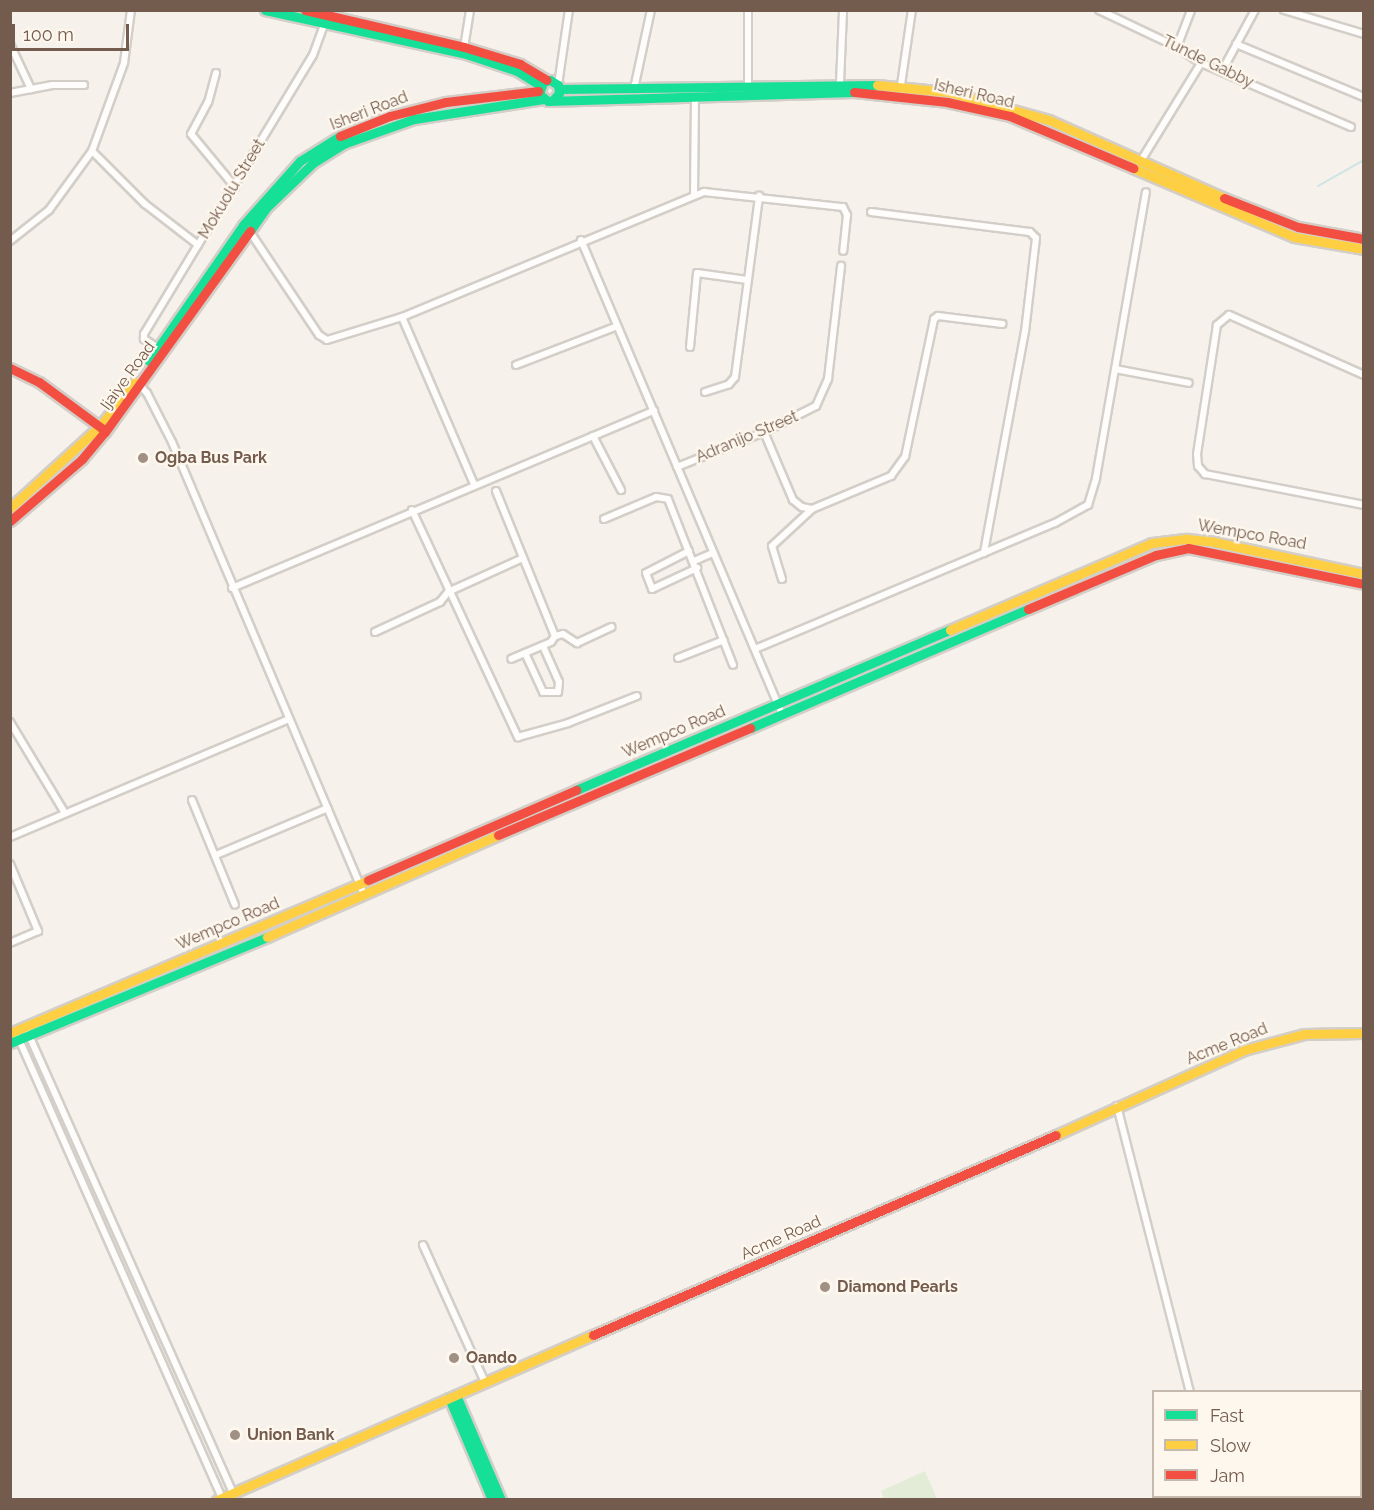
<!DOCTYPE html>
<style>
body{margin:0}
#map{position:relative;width:1374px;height:1510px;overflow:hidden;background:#f6f2eb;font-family:Raleway,sans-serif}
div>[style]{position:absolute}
.green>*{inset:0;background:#e3ecd7}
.stream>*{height:2px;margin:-1px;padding:0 1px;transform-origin:1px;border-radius:1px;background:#cee3e5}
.roads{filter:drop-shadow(2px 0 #d3cec7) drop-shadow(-2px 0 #d3cec7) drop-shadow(0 2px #d3cec7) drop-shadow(0 -2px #d3cec7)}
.street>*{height:6px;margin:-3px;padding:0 3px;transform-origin:3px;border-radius:3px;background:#fefdfc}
.fast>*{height:9px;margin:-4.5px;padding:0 4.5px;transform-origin:4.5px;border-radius:4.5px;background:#16e098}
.slow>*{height:9px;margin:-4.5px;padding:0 4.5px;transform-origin:4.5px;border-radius:4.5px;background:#ffcf43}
.jam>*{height:9px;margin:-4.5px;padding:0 4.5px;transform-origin:4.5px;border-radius:4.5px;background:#f24e42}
.dots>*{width:16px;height:16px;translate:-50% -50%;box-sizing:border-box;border:3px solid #fef7ed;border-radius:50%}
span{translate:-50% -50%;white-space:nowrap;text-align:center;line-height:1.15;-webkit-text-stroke:4.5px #fef7ed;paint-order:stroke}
.street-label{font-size:16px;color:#735b4d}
.poi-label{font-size:16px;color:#735b4d;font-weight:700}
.left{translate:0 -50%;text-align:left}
.frame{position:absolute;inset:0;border:12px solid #735b4d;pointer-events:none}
.legend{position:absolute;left:1152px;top:1390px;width:210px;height:108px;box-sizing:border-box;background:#fef7ed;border:2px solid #c6b9ad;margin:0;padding:8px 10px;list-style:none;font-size:18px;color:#735b4d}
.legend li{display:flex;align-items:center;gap:12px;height:30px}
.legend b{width:30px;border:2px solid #c6b9ad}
.scale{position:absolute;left:12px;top:24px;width:117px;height:27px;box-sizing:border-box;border:3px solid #735b4d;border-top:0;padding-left:8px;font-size:18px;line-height:21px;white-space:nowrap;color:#735b4d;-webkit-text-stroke:4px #fef7ed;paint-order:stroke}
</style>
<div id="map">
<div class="green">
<div style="clip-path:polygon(925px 1471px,937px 1499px,884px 1499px,881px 1491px)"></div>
</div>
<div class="stream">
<div style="left:1318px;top:186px;width:53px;rotate:-29.5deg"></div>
</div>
<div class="roads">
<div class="street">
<div style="left:1099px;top:10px;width:86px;rotate:25.4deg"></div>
<div style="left:1177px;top:47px;width:29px;rotate:34deg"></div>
<div style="left:1201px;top:63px;width:163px;rotate:23.1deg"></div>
<div style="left:1284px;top:10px;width:84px;rotate:16.7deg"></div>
<div style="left:10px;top:44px;width:50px;rotate:65deg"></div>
<div style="left:1236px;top:44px;width:139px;rotate:22.5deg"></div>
<div style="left:1177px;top:47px;width:40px;rotate:-69deg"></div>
<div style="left:464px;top:48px;width:38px;rotate:-81deg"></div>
<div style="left:1222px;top:71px;width:69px;rotate:-61.6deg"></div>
<div style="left:216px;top:73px;width:30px;rotate:105deg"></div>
<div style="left:208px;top:102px;width:36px;rotate:118deg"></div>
<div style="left:191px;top:134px;width:69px;rotate:50.3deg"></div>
<div style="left:840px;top:83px;width:73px;rotate:-87.6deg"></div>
<div style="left:558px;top:85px;width:76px;rotate:-81.7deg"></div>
<div style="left:901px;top:85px;width:76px;rotate:-81.7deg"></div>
<div style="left:748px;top:86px;width:76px;rotate:-90deg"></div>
<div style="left:634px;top:89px;width:81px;rotate:-77.9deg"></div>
<div style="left:10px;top:93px;width:43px;rotate:-10.8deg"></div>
<div style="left:52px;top:85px;width:32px"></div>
<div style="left:92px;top:151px;width:75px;rotate:45deg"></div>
<div style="left:145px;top:204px;width:67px;rotate:37.7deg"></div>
<div style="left:1142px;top:159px;width:113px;rotate:-58.4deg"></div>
<div style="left:694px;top:194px;width:96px;rotate:-89.4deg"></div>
<div style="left:871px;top:212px;width:160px;rotate:7.2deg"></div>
<div style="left:1030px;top:232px;width:8px;rotate:45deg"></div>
<div style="left:1036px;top:238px;width:94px;rotate:96.7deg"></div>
<div style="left:1025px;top:331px;width:226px;rotate:100.5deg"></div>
<div style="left:248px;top:229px;width:128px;rotate:56.2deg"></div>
<div style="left:319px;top:335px;width:9px;rotate:32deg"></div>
<div style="left:327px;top:340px;width:78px;rotate:-17deg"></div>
<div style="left:402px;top:317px;width:327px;rotate:-22.5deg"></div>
<div style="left:704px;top:192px;width:140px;rotate:6.2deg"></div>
<div style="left:843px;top:207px;width:9px;rotate:63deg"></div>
<div style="left:847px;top:215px;width:36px;rotate:96deg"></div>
<div style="left:581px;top:240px;width:515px;rotate:67.02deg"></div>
<div style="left:10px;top:241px;width:50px;rotate:-38.5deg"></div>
<div style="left:49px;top:210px;width:73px;rotate:-53.9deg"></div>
<div style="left:92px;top:151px;width:94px;rotate:-70deg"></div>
<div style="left:124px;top:63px;width:53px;rotate:-82.5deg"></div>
<div style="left:402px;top:317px;width:182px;rotate:66.7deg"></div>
<div style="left:690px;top:347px;width:74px;rotate:-84.6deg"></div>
<div style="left:697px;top:273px;width:51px;rotate:7.8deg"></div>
<div style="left:158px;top:348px;width:17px;rotate:-147deg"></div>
<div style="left:144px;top:339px;width:5px;rotate:-90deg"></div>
<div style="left:144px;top:334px;width:326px;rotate:-58.8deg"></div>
<div style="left:313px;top:55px;width:37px;rotate:-70deg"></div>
<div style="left:516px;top:365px;width:106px;rotate:-21deg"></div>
<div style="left:1115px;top:369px;width:75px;rotate:10.7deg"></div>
<div style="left:1364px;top:375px;width:148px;rotate:-156deg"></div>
<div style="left:1229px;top:315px;width:16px;rotate:140deg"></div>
<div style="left:1217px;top:325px;width:131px;rotate:98.8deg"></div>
<div style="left:1197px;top:454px;width:12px;rotate:85deg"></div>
<div style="left:1198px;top:466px;width:11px;rotate:49deg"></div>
<div style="left:1205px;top:474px;width:162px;rotate:11deg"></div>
<div style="left:137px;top:382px;width:15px;rotate:48deg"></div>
<div style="left:147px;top:393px;width:55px;rotate:63deg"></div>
<div style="left:172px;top:442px;width:493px;rotate:67deg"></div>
<div style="left:705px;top:392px;width:25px;rotate:-18deg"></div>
<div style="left:729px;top:384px;width:9px;rotate:-49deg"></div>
<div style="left:735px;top:377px;width:183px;rotate:-82.4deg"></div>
<div style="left:764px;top:432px;width:74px;rotate:66.9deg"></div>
<div style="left:793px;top:500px;width:11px;rotate:38deg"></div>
<div style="left:802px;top:507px;width:10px;rotate:11deg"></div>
<div style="left:812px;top:509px;width:86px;rotate:-22.7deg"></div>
<div style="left:891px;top:476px;width:24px;rotate:-54deg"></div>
<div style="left:905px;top:457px;width:141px;rotate:-78.1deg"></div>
<div style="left:934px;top:319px;width:5px;rotate:-37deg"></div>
<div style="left:938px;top:316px;width:65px;rotate:7deg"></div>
<div style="left:593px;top:436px;width:61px;rotate:62.6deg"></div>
<div style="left:677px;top:467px;width:94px;rotate:-21.9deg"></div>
<div style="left:764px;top:432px;width:58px;rotate:-26.6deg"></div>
<div style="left:816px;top:406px;width:30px;rotate:-66deg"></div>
<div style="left:828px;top:379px;width:114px;rotate:-83.4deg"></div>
<div style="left:496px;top:491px;width:157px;rotate:67.9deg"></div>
<div style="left:555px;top:636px;width:7px;rotate:124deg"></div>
<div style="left:551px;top:642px;width:43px;rotate:157deg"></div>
<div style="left:412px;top:510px;width:251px;rotate:65deg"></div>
<div style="left:518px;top:737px;width:52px;rotate:-15.6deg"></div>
<div style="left:568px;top:723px;width:74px;rotate:-21.4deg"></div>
<div style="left:604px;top:519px;width:56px;rotate:-22.9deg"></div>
<div style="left:656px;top:497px;width:12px;rotate:9deg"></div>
<div style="left:668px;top:499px;width:178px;rotate:68.6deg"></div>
<div style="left:689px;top:551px;width:48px;rotate:152.9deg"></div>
<div style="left:646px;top:573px;width:17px;rotate:69deg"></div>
<div style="left:652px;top:589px;width:50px;rotate:-25deg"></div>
<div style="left:694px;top:561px;width:21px;rotate:-23deg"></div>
<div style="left:782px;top:579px;width:34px;rotate:-107deg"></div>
<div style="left:772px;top:546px;width:53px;rotate:-42.7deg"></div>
<div style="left:232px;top:588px;width:458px;rotate:-22.8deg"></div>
<div style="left:375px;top:632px;width:72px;rotate:-24.8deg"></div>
<div style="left:440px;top:602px;width:13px;rotate:-51deg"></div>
<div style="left:448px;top:592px;width:82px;rotate:-24.4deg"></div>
<div style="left:555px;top:636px;width:8px;rotate:-14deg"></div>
<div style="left:563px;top:634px;width:17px;rotate:33deg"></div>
<div style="left:577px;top:643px;width:38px;rotate:-25deg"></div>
<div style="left:755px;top:649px;width:325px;rotate:-22.8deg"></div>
<div style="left:1055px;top:523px;width:38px;rotate:-29deg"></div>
<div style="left:1088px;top:505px;width:28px;rotate:-73deg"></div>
<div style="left:1096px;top:478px;width:290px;rotate:-80.1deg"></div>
<div style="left:525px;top:653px;width:43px;rotate:65.2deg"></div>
<div style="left:543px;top:692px;width:15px"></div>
<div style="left:558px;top:692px;width:10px;rotate:-84deg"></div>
<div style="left:559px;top:682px;width:39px;rotate:-114deg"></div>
<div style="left:678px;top:658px;width:49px;rotate:-21.4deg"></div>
<div style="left:10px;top:722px;width:106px;rotate:58.9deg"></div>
<div style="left:192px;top:800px;width:113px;rotate:67.7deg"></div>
<div style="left:10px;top:837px;width:303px;rotate:-22.9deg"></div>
<div style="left:216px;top:855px;width:121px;rotate:-22.8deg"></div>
<div style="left:10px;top:864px;width:73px;rotate:67.3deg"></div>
<div style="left:38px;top:931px;width:30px;rotate:157deg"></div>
<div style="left:28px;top:1033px;width:504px;rotate:65.98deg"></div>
<div style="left:18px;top:1037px;width:504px;rotate:66.13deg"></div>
<div style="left:1117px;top:1106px;width:295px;rotate:75.7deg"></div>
<div style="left:423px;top:1245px;width:150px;rotate:65.7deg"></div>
<div style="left:1340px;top:1496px;width:8px;rotate:30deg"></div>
</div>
<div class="fast">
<div style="left:265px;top:10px;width:203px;rotate:12.3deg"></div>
<div style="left:463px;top:53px;width:57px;rotate:18.4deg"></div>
<div style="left:517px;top:71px;width:26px;rotate:32deg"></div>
<div style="left:559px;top:89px;width:318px;rotate:-0.7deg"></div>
<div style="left:553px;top:100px;width:9px;rotate:-49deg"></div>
<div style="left:559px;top:93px;width:8px;rotate:-97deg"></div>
<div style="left:558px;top:85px;width:9px;rotate:-148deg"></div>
<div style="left:550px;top:80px;width:7px;rotate:164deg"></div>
<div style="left:543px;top:82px;width:13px;rotate:108deg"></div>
<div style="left:539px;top:94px;width:11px;rotate:38deg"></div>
<div style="left:548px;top:101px;width:306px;rotate:-1.7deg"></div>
<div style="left:250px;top:231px;width:28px;rotate:-55deg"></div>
<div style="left:266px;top:208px;width:65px;rotate:-43.8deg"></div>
<div style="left:313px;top:163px;width:36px;rotate:-32deg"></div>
<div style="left:343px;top:144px;width:75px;rotate:-19.4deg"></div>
<div style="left:414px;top:119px;width:131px;rotate:-8.8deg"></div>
<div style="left:149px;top:361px;width:165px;rotate:-55.3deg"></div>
<div style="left:243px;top:225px;width:86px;rotate:-48.3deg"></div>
<div style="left:300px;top:161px;width:47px;rotate:-32deg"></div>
<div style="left:750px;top:728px;width:302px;rotate:-23.2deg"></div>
<div style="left:576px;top:790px;width:407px;rotate:-23.2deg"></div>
<div style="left:10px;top:1043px;width:278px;rotate:-22.4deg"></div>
<div style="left:456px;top:1395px;width:114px;rotate:66.8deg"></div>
<div style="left:449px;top:1398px;width:111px;rotate:67.1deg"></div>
</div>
<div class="slow">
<div style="left:877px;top:85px;width:71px;rotate:5.6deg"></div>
<div style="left:948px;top:92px;width:105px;rotate:15.5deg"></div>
<div style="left:1049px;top:120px;width:192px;rotate:24deg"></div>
<div style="left:1133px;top:168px;width:175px;rotate:23.2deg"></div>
<div style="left:1294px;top:237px;width:71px;rotate:9.7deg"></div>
<div style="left:10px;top:508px;width:122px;rotate:-42.3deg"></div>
<div style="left:100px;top:426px;width:56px;rotate:-51.5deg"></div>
<div style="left:950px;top:630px;width:220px;rotate:-23.3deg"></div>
<div style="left:1152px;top:543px;width:35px;rotate:-7deg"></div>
<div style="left:1187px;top:539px;width:27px;rotate:6deg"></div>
<div style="left:1214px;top:542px;width:153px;rotate:12deg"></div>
<div style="left:267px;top:937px;width:253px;rotate:-23.8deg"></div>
<div style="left:10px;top:1033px;width:389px;rotate:-23.1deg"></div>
<div style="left:1056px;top:1135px;width:206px;rotate:-24.3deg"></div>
<div style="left:1244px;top:1050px;width:62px;rotate:-14.9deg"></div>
<div style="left:1304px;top:1034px;width:60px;rotate:-1deg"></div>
<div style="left:217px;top:1500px;width:411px;rotate:-23.7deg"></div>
</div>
<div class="jam">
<div style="left:305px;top:10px;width:163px;rotate:13.1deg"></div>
<div style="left:464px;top:47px;width:59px;rotate:16.9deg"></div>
<div style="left:520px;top:64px;width:31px;rotate:31deg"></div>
<div style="left:854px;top:92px;width:94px;rotate:6.1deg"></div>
<div style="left:947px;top:102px;width:65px;rotate:12.5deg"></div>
<div style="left:1010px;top:116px;width:134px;rotate:22.9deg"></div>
<div style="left:340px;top:136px;width:54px;rotate:-21.8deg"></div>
<div style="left:390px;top:116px;width:58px;rotate:-14deg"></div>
<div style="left:446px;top:102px;width:93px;rotate:-6.8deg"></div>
<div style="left:1224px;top:198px;width:79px;rotate:21.4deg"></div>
<div style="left:1298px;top:227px;width:67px;rotate:10.3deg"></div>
<div style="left:10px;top:368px;width:32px;rotate:26deg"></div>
<div style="left:39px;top:382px;width:79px;rotate:36.3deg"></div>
<div style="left:10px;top:521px;width:95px;rotate:-40.7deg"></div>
<div style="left:82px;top:459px;width:35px;rotate:-50deg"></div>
<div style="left:105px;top:432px;width:248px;rotate:-54.2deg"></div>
<div style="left:1028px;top:609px;width:139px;rotate:-22.9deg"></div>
<div style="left:1156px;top:555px;width:33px;rotate:-12deg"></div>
<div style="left:1188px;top:548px;width:180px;rotate:11.6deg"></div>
<div style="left:498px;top:835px;width:274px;rotate:-23deg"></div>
<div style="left:368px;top:880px;width:227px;rotate:-23.4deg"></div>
<div style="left:593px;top:1335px;width:504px;rotate:-23.36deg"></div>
</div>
</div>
<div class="dots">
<div style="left:143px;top:458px;background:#a19084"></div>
<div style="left:825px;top:1287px;background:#a19084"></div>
<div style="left:454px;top:1358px;background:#a19084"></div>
<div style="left:235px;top:1435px;background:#a19084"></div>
</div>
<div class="street-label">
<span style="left:1208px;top:62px;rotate:26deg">Tunde Gabby</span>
<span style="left:974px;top:94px;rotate:13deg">Isheri Road</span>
<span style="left:369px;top:111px;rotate:-21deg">Isheri Road</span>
<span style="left:232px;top:189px;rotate:-59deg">Mokuolu Street</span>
<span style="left:128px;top:376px;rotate:-54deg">Ijaiye Road</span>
<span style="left:747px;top:437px;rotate:-23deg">Adranijo Street</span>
<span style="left:1252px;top:535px;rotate:10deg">Wempco Road</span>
<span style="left:674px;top:732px;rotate:-23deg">Wempco Road</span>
<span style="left:228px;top:924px;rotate:-23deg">Wempco Road</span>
<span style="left:1227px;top:1044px;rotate:-22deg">Acme Road</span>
<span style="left:781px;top:1238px;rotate:-24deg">Acme Road</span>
</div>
<div class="poi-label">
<span class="left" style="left:155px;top:458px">Ogba Bus Park</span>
<span class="left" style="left:837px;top:1287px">Diamond Pearls</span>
<span class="left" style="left:466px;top:1358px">Oando</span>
<span class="left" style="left:247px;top:1435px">Union Bank</span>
</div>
<div class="frame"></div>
<ul class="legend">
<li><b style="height:8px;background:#16e098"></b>Fast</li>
<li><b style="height:8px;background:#ffcf43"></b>Slow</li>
<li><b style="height:8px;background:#f24e42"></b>Jam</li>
</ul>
<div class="scale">100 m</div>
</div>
